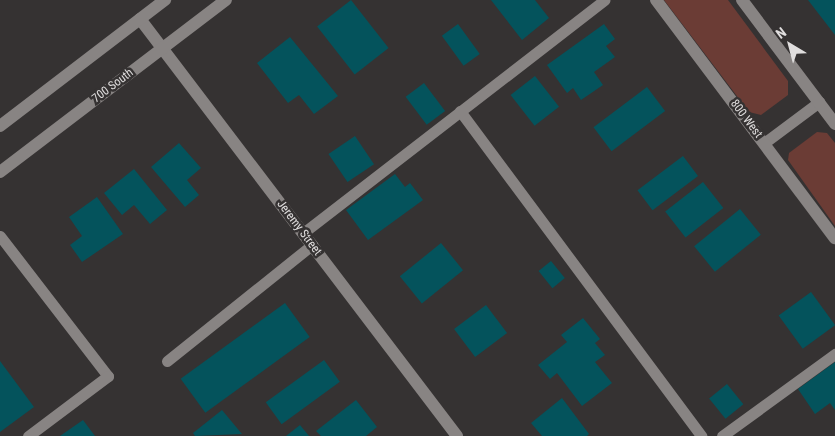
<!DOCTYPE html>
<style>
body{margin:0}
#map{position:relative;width:835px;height:436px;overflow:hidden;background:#353232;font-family:"Roboto Condensed",sans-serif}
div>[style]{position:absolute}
.green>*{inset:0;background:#6b3c35}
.building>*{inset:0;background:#04535c;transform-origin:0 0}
.service>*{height:11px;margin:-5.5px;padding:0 5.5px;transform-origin:5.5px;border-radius:5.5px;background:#888483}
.minor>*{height:12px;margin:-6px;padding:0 6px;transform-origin:6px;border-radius:6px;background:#888483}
span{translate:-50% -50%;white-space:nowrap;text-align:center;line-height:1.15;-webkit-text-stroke:5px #353232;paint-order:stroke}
.street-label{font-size:12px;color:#e0dede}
.north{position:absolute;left:765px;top:20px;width:50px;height:50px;-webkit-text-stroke:4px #353232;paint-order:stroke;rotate:323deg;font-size:14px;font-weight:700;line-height:20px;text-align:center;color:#e0dede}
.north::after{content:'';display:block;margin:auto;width:18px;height:22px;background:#e0dede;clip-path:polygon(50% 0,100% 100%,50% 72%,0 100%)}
</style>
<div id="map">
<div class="green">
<div style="clip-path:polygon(664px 0,728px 0,788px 81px,788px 95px,761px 115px,749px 112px)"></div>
<div style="clip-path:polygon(817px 132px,827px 133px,835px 143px,835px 226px,788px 160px,789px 153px)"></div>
</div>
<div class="building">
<div style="left:351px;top:0;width:61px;height:43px;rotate:52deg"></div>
<div style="clip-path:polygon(491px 0,535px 0,549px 18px,522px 40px)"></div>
<div style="clip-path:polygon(808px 0,835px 0,835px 35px)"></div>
<div style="left:458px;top:24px;width:37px;height:20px;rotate:54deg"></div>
<div style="clip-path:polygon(604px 24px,615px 39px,606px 46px,615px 57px,594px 72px,603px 85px,581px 100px,573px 88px,567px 93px,547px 65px)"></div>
<div style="clip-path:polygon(290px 37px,338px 96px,314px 114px,299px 95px,288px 103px,257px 63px)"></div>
<div style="left:535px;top:76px;width:39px;height:31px;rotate:52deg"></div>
<div style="left:424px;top:83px;width:35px;height:23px;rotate:53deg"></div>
<div style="left:647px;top:87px;width:30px;height:67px;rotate:53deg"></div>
<div style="left:355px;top:136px;width:34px;height:32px;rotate:56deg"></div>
<div style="clip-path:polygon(179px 143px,201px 168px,187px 180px,199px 195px,185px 207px,151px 167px)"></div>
<div style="left:683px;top:156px;width:25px;height:57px;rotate:53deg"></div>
<div style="clip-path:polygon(134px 169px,167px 210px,150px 224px,134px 205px,122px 215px,104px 193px)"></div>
<div style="clip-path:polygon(395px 174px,405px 187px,410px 183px,423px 200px,368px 240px,346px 210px)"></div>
<div style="left:703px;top:182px;width:33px;height:48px;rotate:52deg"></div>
<div style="clip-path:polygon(97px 197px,123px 234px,82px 262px,70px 245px,82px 236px,69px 217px)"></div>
<div style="left:740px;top:209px;width:33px;height:59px;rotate:51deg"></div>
<div style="left:441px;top:243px;width:35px;height:53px;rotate:51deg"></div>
<div style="left:551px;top:261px;width:22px;height:16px;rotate:51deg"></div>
<div style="left:811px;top:292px;width:41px;height:40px;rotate:54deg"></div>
<div style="left:285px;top:303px;width:42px;height:129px;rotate:54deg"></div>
<div style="left:486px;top:305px;width:35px;height:40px;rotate:53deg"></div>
<div style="clip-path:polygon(583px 318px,600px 339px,595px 343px,605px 355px,595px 362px,612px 383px,582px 406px,557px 373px,550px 379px,538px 365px,567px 342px,561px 335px)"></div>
<div style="left:324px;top:360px;width:27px;height:72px;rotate:54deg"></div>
<div style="clip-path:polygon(0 361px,34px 407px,0 432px)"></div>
<div style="clip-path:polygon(835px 362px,835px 410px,830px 403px,815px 414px,798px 389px)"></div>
<div style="left:727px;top:384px;width:26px;height:23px;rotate:51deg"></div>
<div style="clip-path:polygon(562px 398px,589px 434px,587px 436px,542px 436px,531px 423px)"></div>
<div style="clip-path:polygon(356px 400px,377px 427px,366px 436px,321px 436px,316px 431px)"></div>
<div style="clip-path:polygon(222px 410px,242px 434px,195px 436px,193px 433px)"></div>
<div style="clip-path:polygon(83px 420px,95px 436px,60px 436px)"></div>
<div style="clip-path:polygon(300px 425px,309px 436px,286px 436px)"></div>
</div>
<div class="service">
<div style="left:460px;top:111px;width:405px;rotate:53.4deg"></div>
<div style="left:764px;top:143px;width:69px;rotate:-36.7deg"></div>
<div style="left:303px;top:233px;width:381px;rotate:-37.7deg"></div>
<div style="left:0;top:236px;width:177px;rotate:52.4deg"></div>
<div style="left:108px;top:376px;width:100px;rotate:143.1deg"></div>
<div style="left:167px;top:361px;width:186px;rotate:-38.7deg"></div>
<div style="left:722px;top:436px;width:140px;rotate:-36deg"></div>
</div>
<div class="minor">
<div style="left:656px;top:0;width:298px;rotate:53.1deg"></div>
<div style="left:742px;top:0;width:155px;rotate:53.1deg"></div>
<div style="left:140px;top:19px;width:524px;rotate:52.76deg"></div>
<div style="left:0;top:126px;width:208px;rotate:-37.4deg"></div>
<div style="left:0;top:172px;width:284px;rotate:-37.3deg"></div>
</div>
<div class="street-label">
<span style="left:113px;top:86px;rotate:-37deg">700 South</span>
<span style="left:746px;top:119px;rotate:53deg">800 West</span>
<span style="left:299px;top:228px;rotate:53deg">Jeremy Street</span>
</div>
<div class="north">N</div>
</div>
